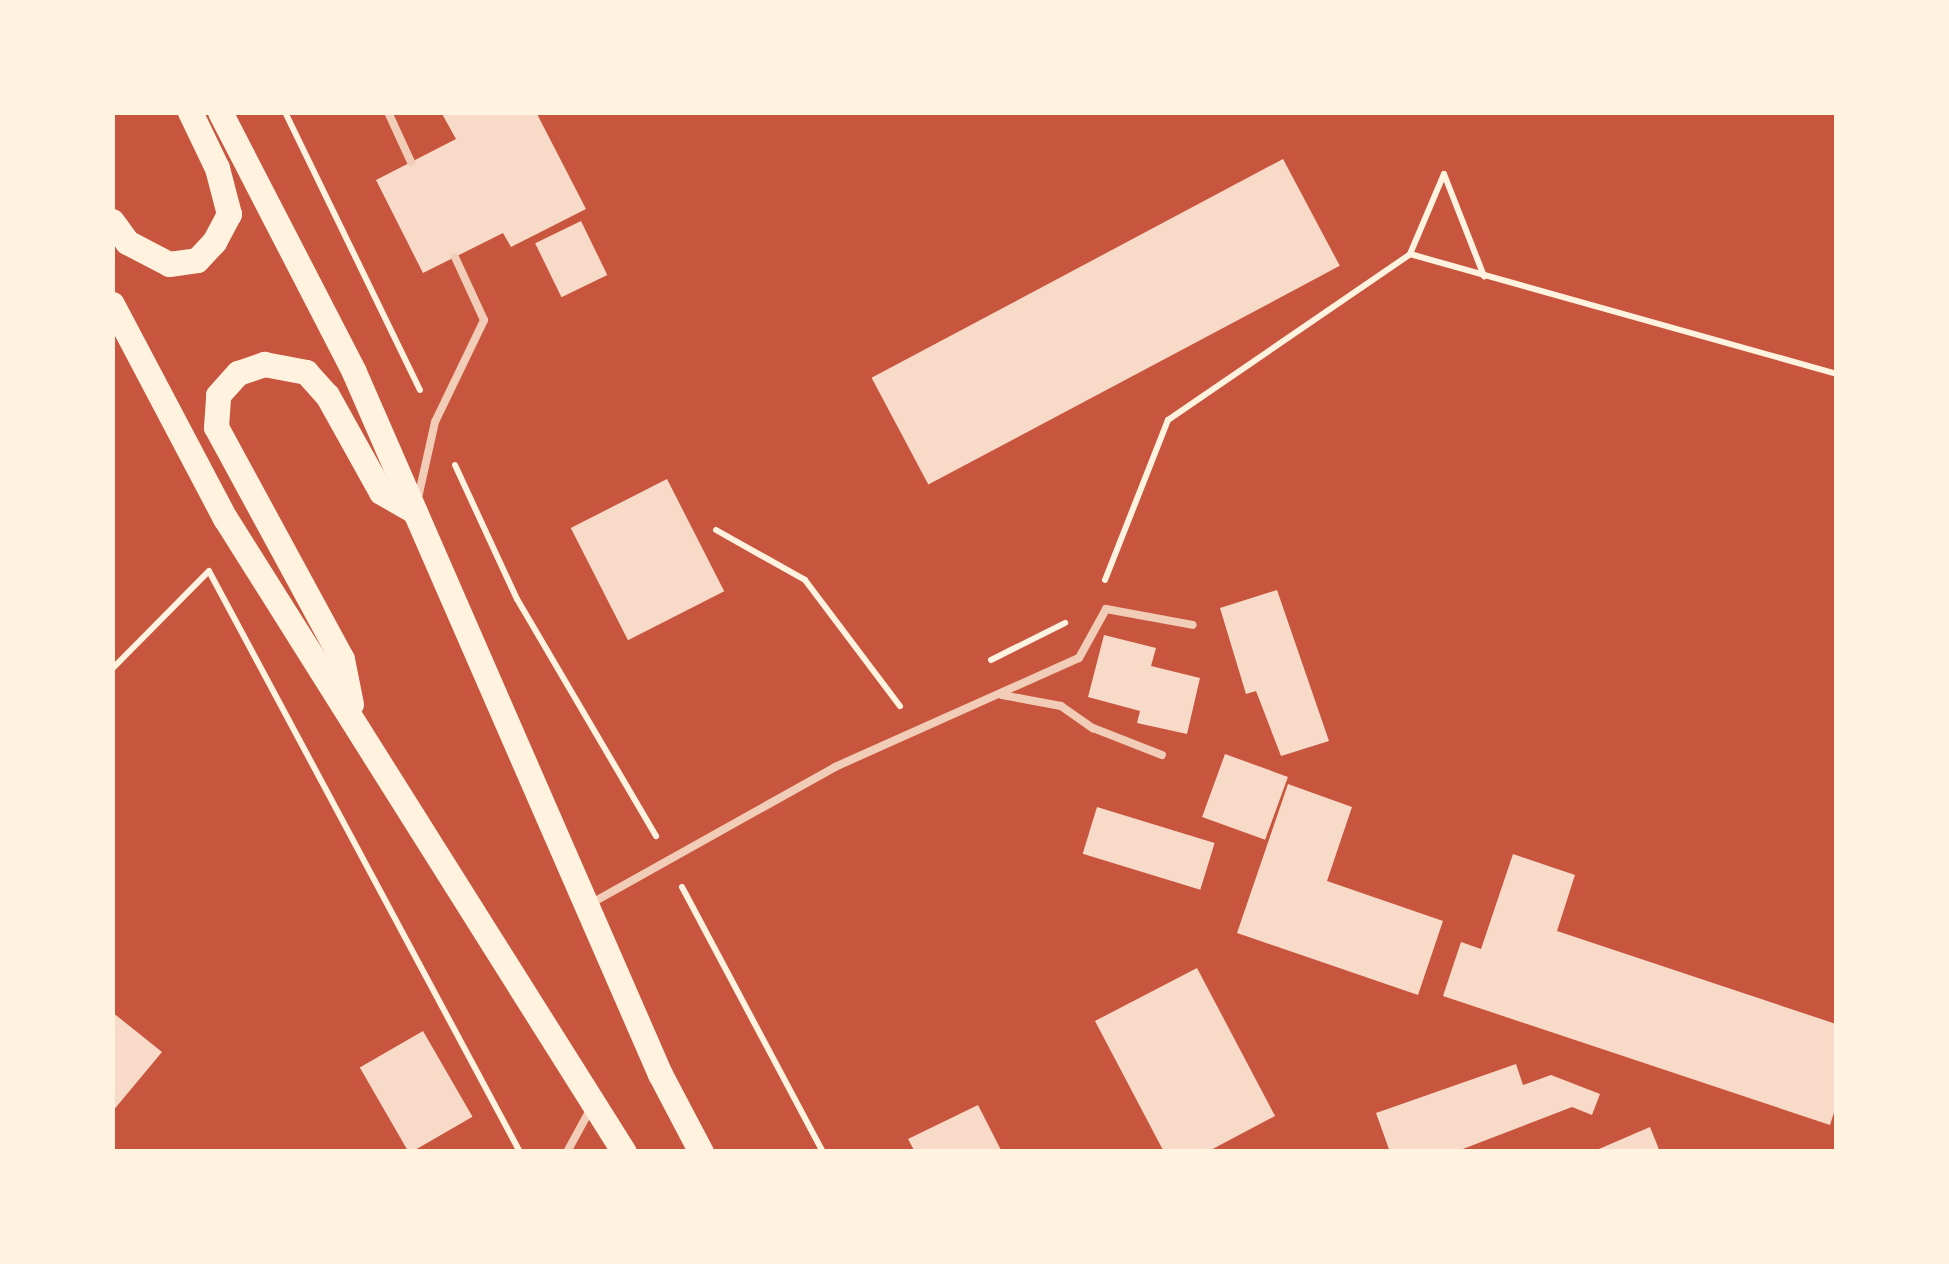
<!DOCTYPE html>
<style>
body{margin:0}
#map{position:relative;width:1949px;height:1264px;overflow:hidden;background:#c8553d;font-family:"Roboto Serif",serif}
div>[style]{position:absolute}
.building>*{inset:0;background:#f7dbc8;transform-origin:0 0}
.path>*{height:6px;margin:-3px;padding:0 3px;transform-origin:3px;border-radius:3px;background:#fff3e0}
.service>*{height:8px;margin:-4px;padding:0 4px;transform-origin:4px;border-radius:4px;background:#f1ccb7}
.primary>*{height:25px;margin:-12.5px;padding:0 12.5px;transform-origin:12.5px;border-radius:12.5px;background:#fff3e0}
span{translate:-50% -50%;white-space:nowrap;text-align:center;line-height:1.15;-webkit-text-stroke:10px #fff3e0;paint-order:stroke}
.frame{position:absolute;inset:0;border:115px solid #fff3e0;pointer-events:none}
</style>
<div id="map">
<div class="building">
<div style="clip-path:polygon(441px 112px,536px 112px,586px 209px,511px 247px,503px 233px,423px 273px,376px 180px,456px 139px)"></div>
<div style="left:1283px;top:159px;width:121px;height:466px;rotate:62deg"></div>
<div style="left:581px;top:221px;width:60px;height:51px;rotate:64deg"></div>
<div style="left:667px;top:479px;width:126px;height:108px;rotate:63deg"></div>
<div style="clip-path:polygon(1277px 590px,1329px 741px,1281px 756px,1256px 691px,1246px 694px,1220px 608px)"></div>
<div style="clip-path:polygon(1104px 635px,1156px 648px,1151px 666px,1200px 678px,1187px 734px,1137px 723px,1140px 711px,1088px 697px)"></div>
<div style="left:1225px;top:754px;width:67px;height:67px;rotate:20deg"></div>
<div style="clip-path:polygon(1288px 784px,1352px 807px,1327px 881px,1443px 921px,1418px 995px,1237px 933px)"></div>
<div style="left:1097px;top:807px;width:123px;height:49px;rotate:17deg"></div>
<div style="clip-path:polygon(1513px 854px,1575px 875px,1557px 931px,1836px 1024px,1836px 1106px,1830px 1125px,1443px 996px,1461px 942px,1481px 949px)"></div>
<div style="clip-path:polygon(1197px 968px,1275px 1116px,1207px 1152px,1164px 1152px,1095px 1021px)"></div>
<div style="clip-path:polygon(112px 1012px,162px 1052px,112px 1112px)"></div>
<div style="left:423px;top:1031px;width:99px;height:73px;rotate:60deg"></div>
<div style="clip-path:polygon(1516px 1064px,1523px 1085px,1551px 1075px,1600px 1094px,1592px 1115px,1572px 1107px,1455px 1152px,1390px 1152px,1376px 1113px)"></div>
<div style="clip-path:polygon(978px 1105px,1002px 1152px,915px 1152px,908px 1139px)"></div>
<div style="clip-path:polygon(1650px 1127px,1660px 1152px,1592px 1152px)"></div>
</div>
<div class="path">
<div style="left:285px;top:112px;width:309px;rotate:64.1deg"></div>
<div style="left:1410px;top:254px;width:87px;rotate:-67deg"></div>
<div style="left:1444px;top:174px;width:110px;rotate:68.6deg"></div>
<div style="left:455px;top:465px;width:148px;rotate:65.2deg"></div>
<div style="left:517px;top:599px;width:275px;rotate:59.6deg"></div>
<div style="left:716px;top:530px;width:102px;rotate:29.3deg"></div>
<div style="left:805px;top:580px;width:158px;rotate:53deg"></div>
<div style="left:210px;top:573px;width:657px;rotate:61.84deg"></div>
<div style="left:1105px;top:580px;width:172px;rotate:-68.5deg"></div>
<div style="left:1168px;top:420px;width:293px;rotate:-34.4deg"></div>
<div style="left:1410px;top:254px;width:443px;rotate:15.7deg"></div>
<div style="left:991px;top:660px;width:83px;rotate:-26.6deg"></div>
<div style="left:112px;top:669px;width:138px;rotate:-45.3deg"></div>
<div style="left:682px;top:887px;width:300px;rotate:62deg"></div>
</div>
<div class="service">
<div style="left:388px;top:112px;width:55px;rotate:65.3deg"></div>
<div style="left:418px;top:498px;width:78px;rotate:-77.4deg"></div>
<div style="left:435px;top:422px;width:113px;rotate:-64.3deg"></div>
<div style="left:484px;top:320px;width:69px;rotate:-114.7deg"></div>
<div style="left:1002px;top:695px;width:60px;rotate:10.6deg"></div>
<div style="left:1061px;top:706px;width:39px;rotate:35deg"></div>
<div style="left:1093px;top:728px;width:74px;rotate:21.4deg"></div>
<div style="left:590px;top:904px;width:281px;rotate:-29.2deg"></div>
<div style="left:835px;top:767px;width:267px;rotate:-24.1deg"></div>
<div style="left:1079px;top:658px;width:56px;rotate:-61.1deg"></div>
<div style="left:1106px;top:609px;width:88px;rotate:10.4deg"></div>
<div style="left:567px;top:1152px;width:50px;rotate:-61.4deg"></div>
</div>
<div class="primary">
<div style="left:220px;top:112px;width:292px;rotate:62.7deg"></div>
<div style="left:354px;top:372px;width:766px;rotate:66.45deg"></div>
<div style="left:660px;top:1074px;width:88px;rotate:62.3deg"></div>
<div style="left:112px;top:221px;width:26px;rotate:54deg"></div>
<div style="left:127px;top:242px;width:47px;rotate:27.6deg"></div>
<div style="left:169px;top:264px;width:28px;rotate:-8deg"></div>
<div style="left:197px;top:260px;width:25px;rotate:-47deg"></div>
<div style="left:214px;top:242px;width:32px;rotate:-62deg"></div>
<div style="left:229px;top:214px;width:48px;rotate:-104.6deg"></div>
<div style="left:217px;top:168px;width:62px;rotate:-115.7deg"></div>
<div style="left:112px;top:304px;width:242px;rotate:62.2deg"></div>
<div style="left:225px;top:518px;width:749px;rotate:57.82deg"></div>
<div style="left:351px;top:704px;width:46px;rotate:-101.3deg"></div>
<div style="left:342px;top:659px;width:264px;rotate:-118.5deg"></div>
<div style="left:216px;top:427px;width:32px;rotate:-86deg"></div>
<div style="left:218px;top:395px;width:30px;rotate:-48deg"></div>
<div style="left:238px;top:373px;width:28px;rotate:-19deg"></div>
<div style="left:264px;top:364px;width:43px;rotate:10.8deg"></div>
<div style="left:306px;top:372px;width:31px;rotate:48deg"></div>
<div style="left:327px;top:395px;width:111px;rotate:60.9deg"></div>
<div style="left:381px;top:492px;width:39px;rotate:30deg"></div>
</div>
<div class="frame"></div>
</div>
